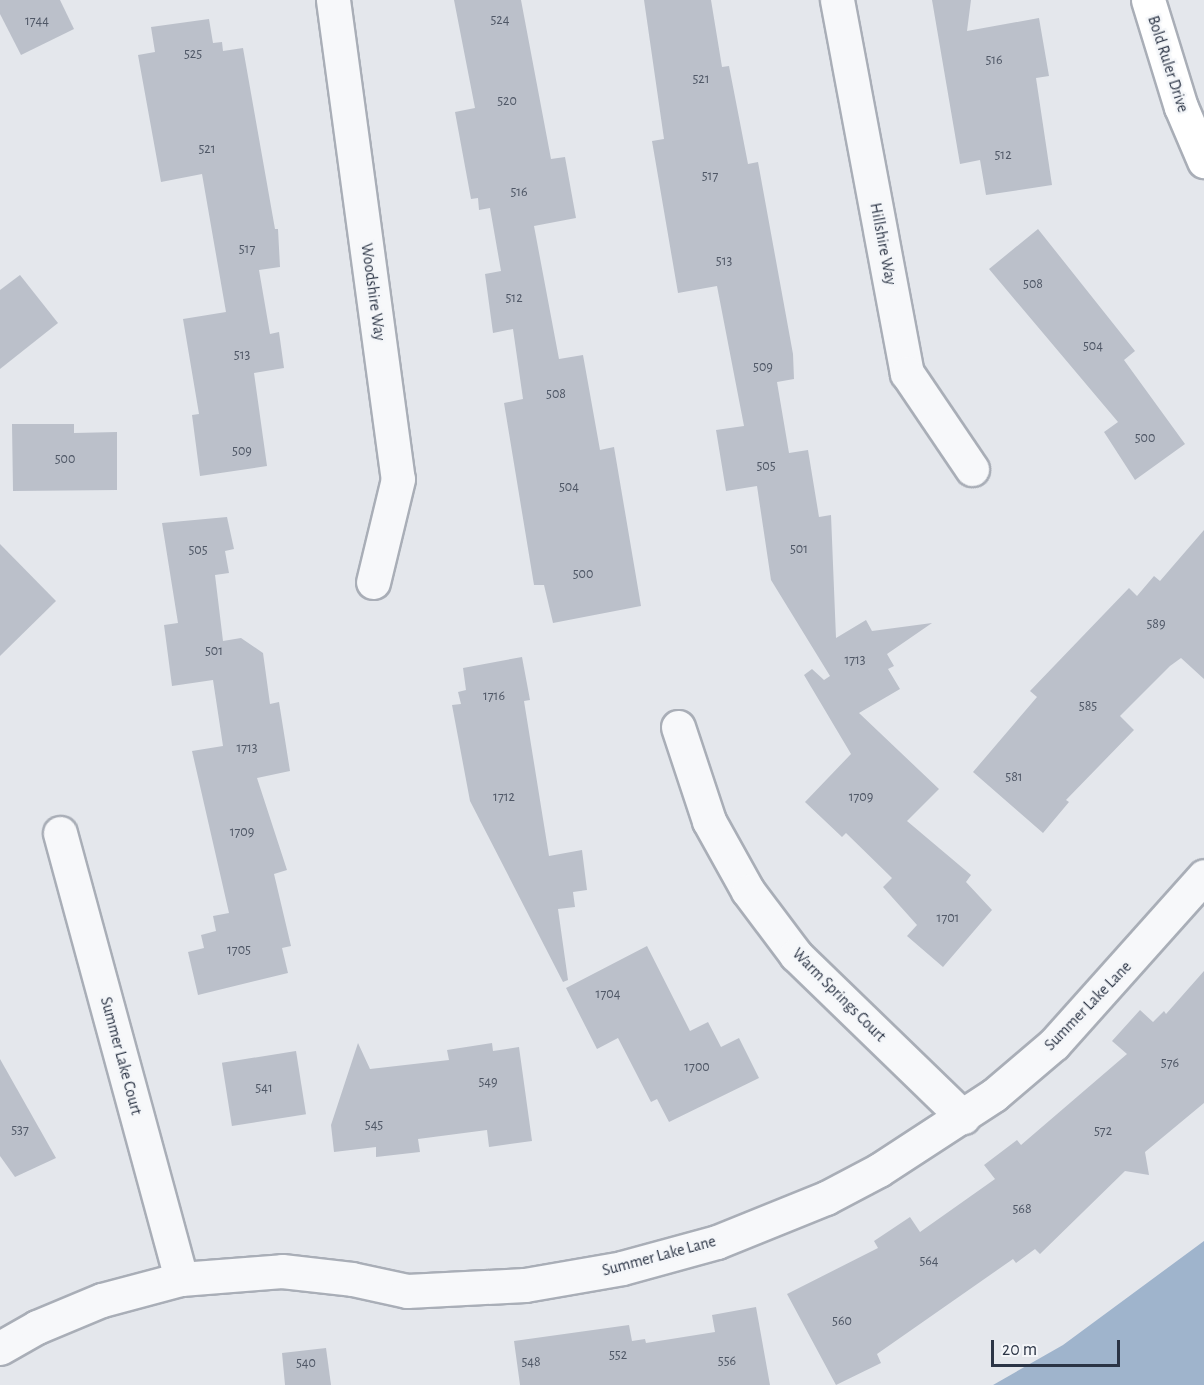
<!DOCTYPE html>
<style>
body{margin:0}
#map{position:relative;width:1204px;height:1385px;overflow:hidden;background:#e4e7ec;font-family:"Alegreya Sans",sans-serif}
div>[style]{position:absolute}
.water>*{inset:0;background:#9fb4cc}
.building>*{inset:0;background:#bbc0ca;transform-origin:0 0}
.roads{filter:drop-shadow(2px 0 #a9aeb7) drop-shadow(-2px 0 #a9aeb7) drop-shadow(0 2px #a9aeb7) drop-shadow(0 -2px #a9aeb7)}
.street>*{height:33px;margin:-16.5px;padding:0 16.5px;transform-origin:16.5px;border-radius:16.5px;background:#f7f8fa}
.secondary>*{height:33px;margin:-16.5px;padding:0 16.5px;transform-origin:16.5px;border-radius:16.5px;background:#fff}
span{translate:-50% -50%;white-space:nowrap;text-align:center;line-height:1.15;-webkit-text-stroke:5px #f4f6f9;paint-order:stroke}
.number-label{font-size:14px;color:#4f5766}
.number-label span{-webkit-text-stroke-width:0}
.street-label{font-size:16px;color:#2b3445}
.scale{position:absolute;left:991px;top:1340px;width:129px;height:27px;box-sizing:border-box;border:3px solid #2b3445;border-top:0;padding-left:8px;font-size:18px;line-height:21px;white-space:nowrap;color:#2b3445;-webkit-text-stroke:4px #f4f6f9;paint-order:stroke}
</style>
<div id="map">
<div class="water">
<div style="clip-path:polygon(1204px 1241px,1204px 1385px,993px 1385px,1063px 1345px)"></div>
</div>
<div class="building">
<div style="clip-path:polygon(0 0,60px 0,74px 29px,21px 55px,0 14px)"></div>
<div style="clip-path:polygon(454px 0,521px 0,551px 159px,565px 157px,576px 218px,534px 226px,559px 359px,583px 355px,600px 450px,614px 447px,641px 606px,553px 623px,544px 585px,534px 585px,504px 403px,523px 399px,513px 329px,493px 333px,485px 274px,501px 271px,490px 208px,479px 210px,478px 198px,471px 199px,455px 112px,475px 108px)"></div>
<div style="clip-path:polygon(644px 0,711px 0,722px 67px,729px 66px,748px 164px,758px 162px,793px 354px,794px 379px,777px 382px,789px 453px,808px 450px,819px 517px,831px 515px,836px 638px,866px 620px,872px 631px,932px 623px,887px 654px,894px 666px,888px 669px,900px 689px,859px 713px,939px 789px,907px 821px,971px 875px,966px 882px,992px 910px,943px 967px,907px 936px,917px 925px,883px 887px,892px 878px,846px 833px,842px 837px,805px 802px,851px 754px,804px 675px,812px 669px,824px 680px,830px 676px,771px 580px,757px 486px,726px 491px,716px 430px,744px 426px,717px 286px,678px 293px,652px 141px,664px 139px)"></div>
<div style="clip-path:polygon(932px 0,971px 0,967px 31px,1039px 18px,1049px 76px,1036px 78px,1052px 185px,986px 195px,980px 160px,960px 164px)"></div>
<div style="clip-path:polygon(209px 19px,213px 43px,222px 42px,223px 51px,243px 48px,275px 229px,278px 229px,280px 267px,259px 270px,270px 334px,279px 332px,284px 368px,254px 373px,267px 466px,200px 476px,192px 415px,199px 414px,183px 319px,226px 312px,202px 174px,161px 182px,138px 55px,155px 52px,151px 27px)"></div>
<div style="clip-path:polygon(1038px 229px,1135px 351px,1124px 360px,1185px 444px,1135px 480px,1104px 432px,1118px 422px,989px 269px)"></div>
<div style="clip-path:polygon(20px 275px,58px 323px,0 369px,0 290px)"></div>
<div style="clip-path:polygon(12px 424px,74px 424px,74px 433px,117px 432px,117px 490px,13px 491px)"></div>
<div style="clip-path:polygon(227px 517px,234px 549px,225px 551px,229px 573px,215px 575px,223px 641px,241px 638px,263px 653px,270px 704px,279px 702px,290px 771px,257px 778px,287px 870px,274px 874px,291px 946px,282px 948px,288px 973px,198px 995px,188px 952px,204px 948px,201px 935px,216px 931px,213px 916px,229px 913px,192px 751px,223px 746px,213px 680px,172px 686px,164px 625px,178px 623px,162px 523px)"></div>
<div style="clip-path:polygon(1204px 530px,1204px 679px,1181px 658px,1170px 666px,1120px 716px,1134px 730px,1066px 800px,1069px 802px,1043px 833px,973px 772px,1037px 697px,1030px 691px,1129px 588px,1137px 596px,1154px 576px,1160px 581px)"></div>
<div style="clip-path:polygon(0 544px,56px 601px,0 656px)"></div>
<div style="clip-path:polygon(522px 657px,530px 700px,524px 701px,549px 856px,582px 850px,587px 890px,573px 892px,575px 907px,558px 909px,568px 980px,563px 982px,470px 801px,452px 705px,461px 704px,458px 692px,466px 690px,463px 668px)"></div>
<div style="clip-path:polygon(647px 946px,690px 1031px,708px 1022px,721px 1047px,739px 1038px,759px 1078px,669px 1122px,657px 1099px,651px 1102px,618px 1038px,597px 1049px,566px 988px)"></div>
<div style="clip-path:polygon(1204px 971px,1204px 1103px,1145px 1152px,1149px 1175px,1125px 1171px,1040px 1254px,1035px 1249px,1016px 1263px,1013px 1259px,877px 1354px,881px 1363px,836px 1385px,787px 1294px,878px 1248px,874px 1241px,910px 1217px,920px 1232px,995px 1179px,984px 1165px,1017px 1140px,1021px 1145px,1127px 1054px,1112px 1041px,1140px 1010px,1153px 1022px,1164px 1011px,1166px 1014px)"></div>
<div style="clip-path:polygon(358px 1043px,370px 1069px,449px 1060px,447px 1050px,492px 1043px,493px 1051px,519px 1047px,532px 1141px,489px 1147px,487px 1130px,418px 1139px,420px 1152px,376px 1157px,376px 1147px,334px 1152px,331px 1125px)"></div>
<div style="left:296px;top:1051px;width:64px;height:75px;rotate:81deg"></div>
<div style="clip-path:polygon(0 1059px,56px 1158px,15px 1177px,0 1156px)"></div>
<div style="clip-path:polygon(756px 1307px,770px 1385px,520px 1385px,514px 1341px,629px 1325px,632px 1341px,645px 1339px,646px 1343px,715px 1332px,712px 1315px)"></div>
<div style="clip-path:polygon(326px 1348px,331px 1385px,285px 1385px,282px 1353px)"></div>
</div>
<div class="roads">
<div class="street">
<div style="left:333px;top:0;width:483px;rotate:82.3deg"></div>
<div style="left:398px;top:479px;width:106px;rotate:103.6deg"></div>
<div style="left:837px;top:0;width:380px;rotate:79.4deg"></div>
<div style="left:907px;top:373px;width:116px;rotate:55.9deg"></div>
<div style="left:678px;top:727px;width:99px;rotate:71.7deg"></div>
<div style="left:709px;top:821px;width:80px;rotate:60.9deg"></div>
<div style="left:748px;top:891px;width:80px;rotate:53.1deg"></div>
<div style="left:796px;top:955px;width:233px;rotate:44.1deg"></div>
<div style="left:60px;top:833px;width:462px;rotate:74.8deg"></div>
<div style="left:0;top:1348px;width:43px;rotate:-29.6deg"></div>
<div style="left:37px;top:1327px;width:70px;rotate:-22.6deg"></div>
<div style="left:102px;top:1300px;width:82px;rotate:-14.9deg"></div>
<div style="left:181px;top:1279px;width:101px;rotate:-4.5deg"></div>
<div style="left:282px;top:1271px;width:70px;rotate:6.5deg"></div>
<div style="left:352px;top:1279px;width:56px;rotate:12.3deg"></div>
<div style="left:407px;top:1291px;width:118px;rotate:-2.9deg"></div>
<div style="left:525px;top:1285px;width:98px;rotate:-9.9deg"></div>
<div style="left:622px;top:1268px;width:98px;rotate:-15.3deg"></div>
<div style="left:717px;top:1242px;width:118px;rotate:-22deg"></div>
<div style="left:826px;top:1198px;width:60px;rotate:-27.8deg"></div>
<div style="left:879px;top:1170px;width:137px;rotate:-33.1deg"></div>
<div style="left:994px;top:1095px;width:79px;rotate:-40.4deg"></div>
<div style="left:1054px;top:1044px;width:225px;rotate:-48.2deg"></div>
</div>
<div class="secondary">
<div style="left:1148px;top:0;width:112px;rotate:72.9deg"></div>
<div style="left:1181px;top:107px;width:59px;rotate:66.9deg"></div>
</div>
</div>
<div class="number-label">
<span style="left:500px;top:20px">524</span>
<span style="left:37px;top:21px">1744</span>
<span style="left:193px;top:54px">525</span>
<span style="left:994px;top:60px">516</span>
<span style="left:701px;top:79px">521</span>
<span style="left:507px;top:101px">520</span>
<span style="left:207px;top:149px">521</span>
<span style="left:1003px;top:155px">512</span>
<span style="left:710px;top:176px">517</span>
<span style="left:519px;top:192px">516</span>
<span style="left:247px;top:249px">517</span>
<span style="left:724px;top:261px">513</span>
<span style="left:1033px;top:284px">508</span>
<span style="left:514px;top:298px">512</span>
<span style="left:1093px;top:346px">504</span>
<span style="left:242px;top:355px">513</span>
<span style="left:763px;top:367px">509</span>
<span style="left:556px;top:394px">508</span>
<span style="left:1145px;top:438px">500</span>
<span style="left:242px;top:451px">509</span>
<span style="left:65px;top:459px">500</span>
<span style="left:766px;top:466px">505</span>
<span style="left:569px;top:487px">504</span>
<span style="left:799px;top:549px">501</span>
<span style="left:198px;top:550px">505</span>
<span style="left:583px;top:574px">500</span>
<span style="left:1156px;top:624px">589</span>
<span style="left:214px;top:651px">501</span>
<span style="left:855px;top:660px">1713</span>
<span style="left:494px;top:696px">1716</span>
<span style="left:1088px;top:706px">585</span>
<span style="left:247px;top:748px">1713</span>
<span style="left:1014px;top:777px">581</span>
<span style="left:504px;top:797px">1712</span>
<span style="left:861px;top:797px">1709</span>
<span style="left:242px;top:832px">1709</span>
<span style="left:948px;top:918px">1701</span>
<span style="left:239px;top:950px">1705</span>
<span style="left:608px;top:994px">1704</span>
<span style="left:1170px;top:1063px">576</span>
<span style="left:697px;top:1067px">1700</span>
<span style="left:488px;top:1082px">549</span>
<span style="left:264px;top:1088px">541</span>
<span style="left:374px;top:1125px">545</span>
<span style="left:20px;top:1130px">537</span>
<span style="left:1103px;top:1131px">572</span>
<span style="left:1022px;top:1209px">568</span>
<span style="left:929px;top:1261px">564</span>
<span style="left:842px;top:1321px">560</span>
<span style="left:618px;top:1355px">552</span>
<span style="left:727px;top:1361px">556</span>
<span style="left:531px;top:1362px">548</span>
<span style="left:306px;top:1363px">540</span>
</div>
<div class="street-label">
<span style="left:1168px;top:64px;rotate:72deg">Bold Ruler Drive</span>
<span style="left:883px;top:244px;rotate:79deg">Hillshire Way</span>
<span style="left:373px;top:292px;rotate:82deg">Woodshire Way</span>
<span style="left:839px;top:995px;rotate:45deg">Warm Springs Court</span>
<span style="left:1088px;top:1006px;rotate:-46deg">Summer Lake Lane</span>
<span style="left:121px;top:1056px;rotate:75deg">Summer Lake Court</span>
<span style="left:659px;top:1256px;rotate:-15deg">Summer Lake Lane</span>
</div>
<div class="scale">20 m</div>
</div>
